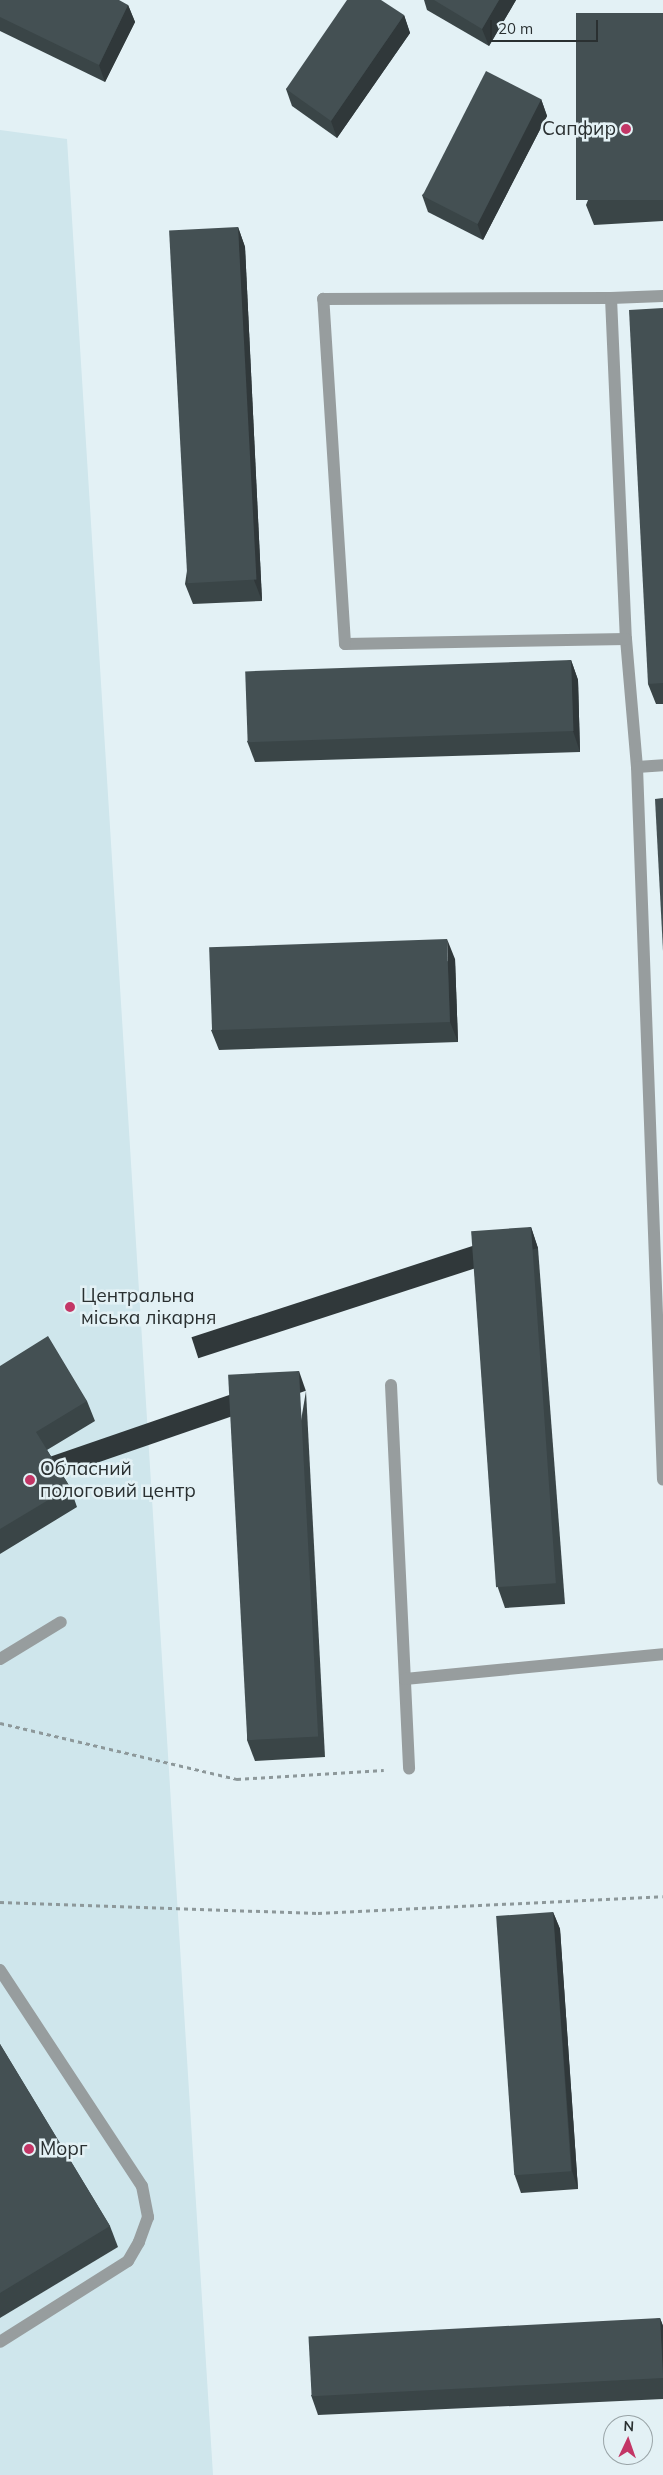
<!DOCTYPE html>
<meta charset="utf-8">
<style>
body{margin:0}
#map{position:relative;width:663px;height:2475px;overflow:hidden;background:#e3f1f5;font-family:Mulish,sans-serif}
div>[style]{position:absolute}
.built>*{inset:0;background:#cfe6ec}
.path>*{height:3px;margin-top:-1.5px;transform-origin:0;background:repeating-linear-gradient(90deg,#8d989a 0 4px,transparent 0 8px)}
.lane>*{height:12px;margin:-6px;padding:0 6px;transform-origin:6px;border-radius:6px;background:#979d9e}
.wall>*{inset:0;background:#3a4547}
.shaded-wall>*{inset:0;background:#30383a;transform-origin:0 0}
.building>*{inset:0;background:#445053;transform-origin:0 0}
.dots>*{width:14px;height:14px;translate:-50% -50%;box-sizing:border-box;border:2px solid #e3f1f5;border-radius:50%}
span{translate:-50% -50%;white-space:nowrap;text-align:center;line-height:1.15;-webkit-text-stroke:5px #e3f1f5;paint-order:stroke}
.poi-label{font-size:19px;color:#2a3031}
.right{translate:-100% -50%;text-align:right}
.left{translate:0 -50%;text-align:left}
.north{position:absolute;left:603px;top:2415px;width:50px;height:50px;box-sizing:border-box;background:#e3f1f5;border:1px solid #99a4a7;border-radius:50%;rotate:3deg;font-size:14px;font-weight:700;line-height:20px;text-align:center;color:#2a3031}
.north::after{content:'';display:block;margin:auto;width:18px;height:22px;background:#c33666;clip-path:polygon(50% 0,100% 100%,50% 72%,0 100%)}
.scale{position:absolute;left:490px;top:20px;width:108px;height:22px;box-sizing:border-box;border:2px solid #2a3031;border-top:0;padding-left:6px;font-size:15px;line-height:18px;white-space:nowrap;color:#2a3031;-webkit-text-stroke:4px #e3f1f5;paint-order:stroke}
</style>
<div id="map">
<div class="built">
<div style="clip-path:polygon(0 130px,67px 139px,213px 2475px,0 2475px)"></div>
</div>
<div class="path">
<div style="left:0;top:1723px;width:244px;rotate:13.3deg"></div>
<div style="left:237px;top:1779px;width:147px;rotate:-3.5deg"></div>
<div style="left:0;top:1902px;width:318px;rotate:2deg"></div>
<div style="left:318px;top:1913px;width:345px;rotate:-2.8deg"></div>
</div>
<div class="lane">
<div style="left:611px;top:298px;width:341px;rotate:87.5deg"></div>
<div style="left:626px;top:639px;width:128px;rotate:85.1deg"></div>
<div style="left:637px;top:767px;width:26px;rotate:-4deg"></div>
<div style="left:626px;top:639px;width:281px;rotate:179deg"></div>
<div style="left:345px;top:644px;width:346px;rotate:-93.6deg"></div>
<div style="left:323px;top:299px;width:288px;rotate:-0.2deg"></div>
<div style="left:611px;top:298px;width:52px;rotate:-2.2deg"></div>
<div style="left:637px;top:767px;width:713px;rotate:87.91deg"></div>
<div style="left:391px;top:1385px;width:384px;rotate:87.3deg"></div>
<div style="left:0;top:1659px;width:71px;rotate:-31.2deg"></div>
<div style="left:405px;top:1679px;width:259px;rotate:-5.5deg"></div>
<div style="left:0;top:1970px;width:258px;rotate:56.7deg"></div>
<div style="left:142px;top:2186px;width:32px;rotate:79deg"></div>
<div style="left:148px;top:2217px;width:27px;rotate:110deg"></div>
<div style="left:139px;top:2242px;width:22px;rotate:120deg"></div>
<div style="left:128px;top:2261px;width:151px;rotate:147.7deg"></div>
</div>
<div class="wall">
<div style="clip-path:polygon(0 0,128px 5px,135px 22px,105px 82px,0 31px)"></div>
<div style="clip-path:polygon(424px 0,516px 0,489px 46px,427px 10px)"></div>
<div style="clip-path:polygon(663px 13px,663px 221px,594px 225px,586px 205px)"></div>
<div style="clip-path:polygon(404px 15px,410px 33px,337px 138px,292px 106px,286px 89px)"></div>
<div style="clip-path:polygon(541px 99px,547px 116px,483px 240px,428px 212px,422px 195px)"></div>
<div style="clip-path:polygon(238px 227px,245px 247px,262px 601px,193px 604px,185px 584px)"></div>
<div style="clip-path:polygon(663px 308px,663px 704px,656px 704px,648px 684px)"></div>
<div style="clip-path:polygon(571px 660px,578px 680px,580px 752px,255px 762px,247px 741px)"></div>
<div style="clip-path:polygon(455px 959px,458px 1042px,219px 1050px,211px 1030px)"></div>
<div style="clip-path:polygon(531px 1227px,538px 1248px,565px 1604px,505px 1608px,498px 1588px)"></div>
<div style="clip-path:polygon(0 1366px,87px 1401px,95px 1421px,47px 1450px,70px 1487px,77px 1507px,0 1554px)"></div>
<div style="clip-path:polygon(306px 1391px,325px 1757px,255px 1761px,247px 1740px)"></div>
<div style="clip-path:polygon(553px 1912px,560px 1929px,578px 2189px,521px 2193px,515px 2176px)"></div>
<div style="clip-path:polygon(0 2044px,110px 2226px,118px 2247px,0 2318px)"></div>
<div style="clip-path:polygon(660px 2318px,663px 2326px,663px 2399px,318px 2415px,311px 2395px)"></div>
</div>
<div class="shaded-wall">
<div style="clip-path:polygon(499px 0,516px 0,489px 46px,482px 29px)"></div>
<div style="clip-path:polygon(128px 5px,135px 22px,105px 82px,99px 65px)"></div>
<div style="clip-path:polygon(404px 15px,410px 33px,337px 138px,331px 121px)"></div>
<div style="clip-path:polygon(541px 99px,547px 116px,483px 240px,477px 223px)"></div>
<div style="clip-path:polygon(238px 227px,245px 247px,262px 601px,254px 580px)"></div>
<div style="clip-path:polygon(571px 660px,578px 680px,580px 752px,573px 731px)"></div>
<div style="clip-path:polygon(447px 939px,455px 959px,458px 1042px,450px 1022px)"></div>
<div style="left:531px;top:1227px;width:22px;height:357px;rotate:72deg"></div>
<div style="left:299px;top:1371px;width:21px;height:366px;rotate:71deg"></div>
<div style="clip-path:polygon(553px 1912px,560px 1929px,578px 2189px,572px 2171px)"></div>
<div style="clip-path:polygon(660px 2318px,663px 2326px,663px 2379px,663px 2378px)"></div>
</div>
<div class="building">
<div style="clip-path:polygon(0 0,119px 0,128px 5px,99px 65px,0 17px)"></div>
<div style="clip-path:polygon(347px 0,381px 0,404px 15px,331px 121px,286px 89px)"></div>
<div style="clip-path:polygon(434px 0,499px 0,482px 29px)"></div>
<div style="left:663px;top:13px;width:187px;height:87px;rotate:90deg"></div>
<div style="left:486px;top:71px;width:62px;height:140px;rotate:27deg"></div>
<div style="left:238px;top:227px;width:353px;height:69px;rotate:87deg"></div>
<div style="clip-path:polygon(663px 308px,663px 683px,648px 684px,629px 310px)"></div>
<div style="left:571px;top:660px;width:71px;height:326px;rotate:88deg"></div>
<div style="clip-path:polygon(663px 798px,663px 951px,655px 799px)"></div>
<div style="left:447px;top:939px;width:83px;height:238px;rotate:88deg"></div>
<div style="left:531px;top:1227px;width:357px;height:60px;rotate:86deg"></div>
<div style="clip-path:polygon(48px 1336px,87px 1401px,36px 1432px,70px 1487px,0 1529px,0 1366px)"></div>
<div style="left:299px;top:1371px;width:366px;height:71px;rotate:87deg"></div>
<div style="left:553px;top:1912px;width:260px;height:57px;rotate:86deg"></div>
<div style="clip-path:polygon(0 2044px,110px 2226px,0 2293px)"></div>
<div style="left:660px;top:2318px;width:60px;height:352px;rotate:87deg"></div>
</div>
<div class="dots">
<div style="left:626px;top:129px;background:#c33666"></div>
<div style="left:70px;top:1307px;background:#c33666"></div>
<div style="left:30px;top:1480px;background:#c33666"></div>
<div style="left:29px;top:2149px;background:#c33666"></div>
</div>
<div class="poi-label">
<span class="right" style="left:616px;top:129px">Сапфир</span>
<span class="left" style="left:81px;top:1307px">Центральна<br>міська лікарня</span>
<span class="left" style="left:40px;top:1480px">Обласний<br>пологовий центр</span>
<span class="left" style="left:40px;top:2149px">Морг</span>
</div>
<div class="north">N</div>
<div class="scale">20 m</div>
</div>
